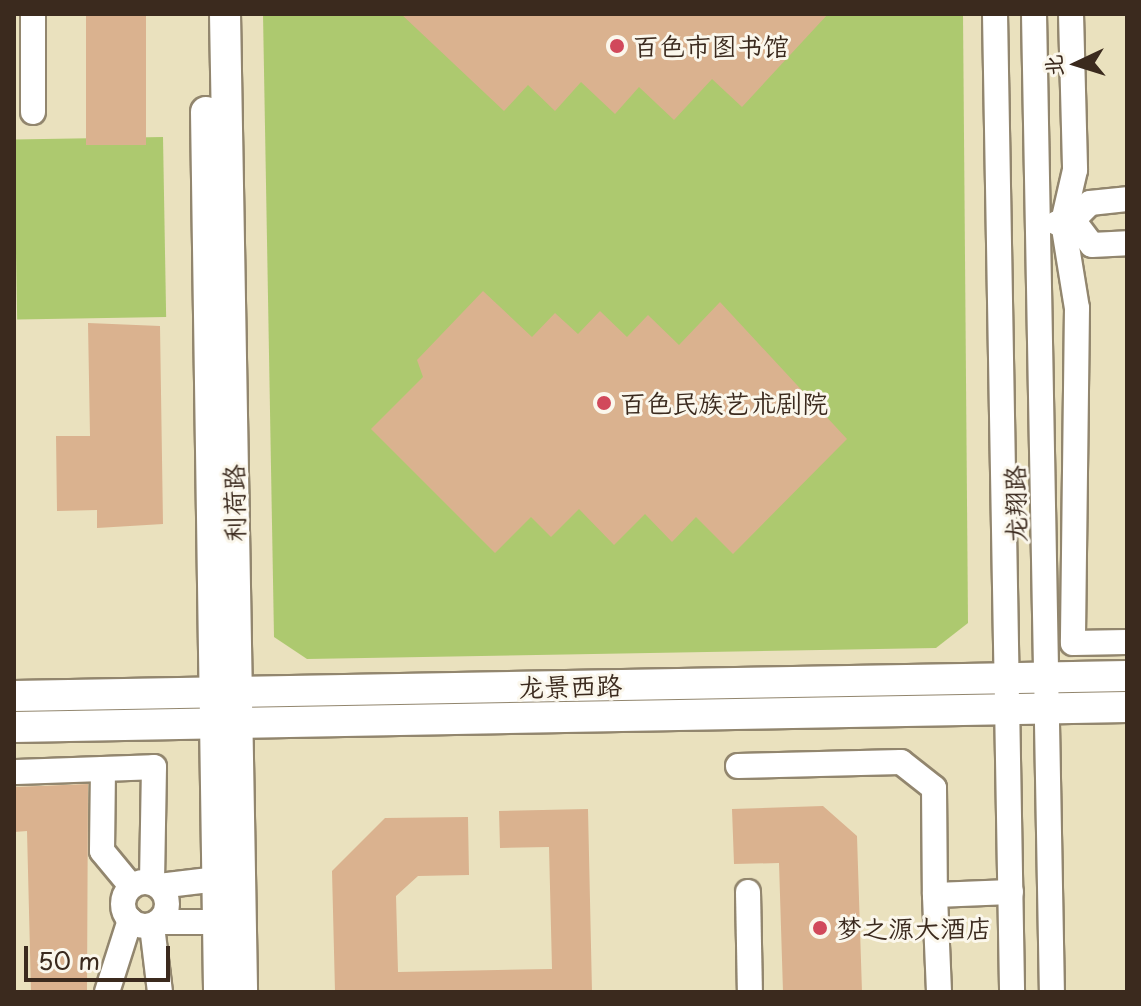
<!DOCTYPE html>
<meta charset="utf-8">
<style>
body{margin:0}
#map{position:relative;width:1141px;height:1006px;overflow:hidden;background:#eae1be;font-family:"Playpen Sans","LXGW WenKai TC",sans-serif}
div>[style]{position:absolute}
.green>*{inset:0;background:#adc96f;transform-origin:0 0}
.building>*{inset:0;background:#dab28f;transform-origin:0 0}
.roads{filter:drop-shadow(2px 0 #92866e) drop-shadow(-2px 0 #92866e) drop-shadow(0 2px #92866e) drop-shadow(0 -2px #92866e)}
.minor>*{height:24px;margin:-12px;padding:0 12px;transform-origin:12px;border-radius:12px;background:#fff}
.minor>.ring{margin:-12px;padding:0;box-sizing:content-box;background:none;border:24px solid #fff;border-radius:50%}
.major>*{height:30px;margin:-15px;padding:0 15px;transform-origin:15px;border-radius:15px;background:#fff}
.dots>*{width:22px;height:22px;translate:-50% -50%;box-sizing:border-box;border:4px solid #fbf7ec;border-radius:50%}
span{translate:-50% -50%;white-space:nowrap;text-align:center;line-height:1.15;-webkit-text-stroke:6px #fbf7ec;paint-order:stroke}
.poi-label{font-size:26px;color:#3b2a1e}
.left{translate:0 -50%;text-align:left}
.street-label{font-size:26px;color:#3b2a1e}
.frame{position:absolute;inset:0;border:16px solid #3b2a1e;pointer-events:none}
.north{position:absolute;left:1037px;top:24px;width:80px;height:80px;-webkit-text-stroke:6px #fbf7ec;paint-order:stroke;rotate:266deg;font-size:22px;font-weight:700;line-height:32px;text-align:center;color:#3b2a1e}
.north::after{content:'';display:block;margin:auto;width:28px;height:36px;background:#3b2a1e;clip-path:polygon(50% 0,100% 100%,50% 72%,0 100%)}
.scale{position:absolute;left:24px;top:946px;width:146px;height:36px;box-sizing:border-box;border:4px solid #3b2a1e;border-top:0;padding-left:10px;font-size:24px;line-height:28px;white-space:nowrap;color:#3b2a1e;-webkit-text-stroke:6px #fbf7ec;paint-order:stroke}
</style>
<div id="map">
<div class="green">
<div style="clip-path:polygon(263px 14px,963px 14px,968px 623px,936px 648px,307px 659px,274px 637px)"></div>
<div style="left:163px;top:137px;width:180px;height:149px;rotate:89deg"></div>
</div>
<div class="building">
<div style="left:86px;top:14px;width:60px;height:131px"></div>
<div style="clip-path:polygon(401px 14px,828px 14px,742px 107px,712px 79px,674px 120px,639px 87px,615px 114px,581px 82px,555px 111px,528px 85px,504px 111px)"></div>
<div style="clip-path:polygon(483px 291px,532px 337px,555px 313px,578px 334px,600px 311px,627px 337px,648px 315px,679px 345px,720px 302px,847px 439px,733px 554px,696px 517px,672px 542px,645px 514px,614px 545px,579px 509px,551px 537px,531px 517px,495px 553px,371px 429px,423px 377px,417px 360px)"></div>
<div style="clip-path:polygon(88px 323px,160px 326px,163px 524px,97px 528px,97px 510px,57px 511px,56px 436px,90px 436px)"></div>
<div style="clip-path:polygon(88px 784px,87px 992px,31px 992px,27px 831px,14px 832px,14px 787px)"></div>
<div style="clip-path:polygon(823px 806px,857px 836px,862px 992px,783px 992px,779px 863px,734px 864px,732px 809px)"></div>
<div style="clip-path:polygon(588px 809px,592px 992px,335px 992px,332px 871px,385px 818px,468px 817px,469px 875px,418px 876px,396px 896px,398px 972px,552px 969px,549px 847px,500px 848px,499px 811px)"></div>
</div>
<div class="roads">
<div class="minor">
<div style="left:33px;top:14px;width:98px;rotate:90deg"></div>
<div style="left:995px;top:14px;width:978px;rotate:89deg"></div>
<div style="left:1034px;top:14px;width:978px;rotate:88.95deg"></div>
<div style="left:1071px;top:14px;width:156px;rotate:88.5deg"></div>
<div style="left:1075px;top:170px;width:53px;rotate:103deg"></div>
<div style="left:1063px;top:222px;width:87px;rotate:80.8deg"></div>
<div style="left:1077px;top:308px;width:335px;rotate:90.7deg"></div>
<div style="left:1073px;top:643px;width:54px;rotate:-1.1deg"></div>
<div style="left:1073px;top:220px;width:31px;rotate:53deg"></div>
<div style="left:1092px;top:245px;width:35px;rotate:-3deg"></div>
<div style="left:1057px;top:223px;width:16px;rotate:-11deg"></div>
<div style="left:1073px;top:220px;width:24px;rotate:-45deg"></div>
<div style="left:1090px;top:203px;width:37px;rotate:-6deg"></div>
<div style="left:738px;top:766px;width:163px;rotate:-1.4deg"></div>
<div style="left:901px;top:762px;width:42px;rotate:38.2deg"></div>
<div style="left:934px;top:788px;width:107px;rotate:89.5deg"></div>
<div style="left:103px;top:769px;width:82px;rotate:90.7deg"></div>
<div style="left:102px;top:851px;width:45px;rotate:50.4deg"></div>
<div style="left:14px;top:772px;width:140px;rotate:-2deg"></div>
<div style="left:154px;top:767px;width:116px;rotate:91deg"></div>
<div class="ring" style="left:123px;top:882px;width:20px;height:20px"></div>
<div style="left:159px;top:886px;width:59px;rotate:-6.8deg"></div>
<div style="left:748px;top:892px;width:100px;rotate:88.9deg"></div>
<div style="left:159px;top:922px;width:59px"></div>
<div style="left:152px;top:926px;width:66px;rotate:83.1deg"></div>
<div style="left:107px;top:992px;width:76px;rotate:-72.3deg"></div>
<div style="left:939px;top:992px;width:97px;rotate:-92.4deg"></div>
<div style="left:935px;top:895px;width:76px;rotate:-2.3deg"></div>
</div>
<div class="major">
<div style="left:225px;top:14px;width:978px;rotate:89deg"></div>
<div style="left:206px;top:112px;width:880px;rotate:89.15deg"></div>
<div style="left:14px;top:696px;width:1113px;rotate:-1.03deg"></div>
<div style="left:14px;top:727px;width:1113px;rotate:-1.03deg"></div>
</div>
</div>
<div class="dots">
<div style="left:617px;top:46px;background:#d1495b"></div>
<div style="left:604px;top:403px;background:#d1495b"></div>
<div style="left:820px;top:928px;background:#d1495b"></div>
</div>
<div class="poi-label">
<span class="left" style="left:633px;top:46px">百色市图书馆</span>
<span class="left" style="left:620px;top:403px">百色民族艺术剧院</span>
<span class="left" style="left:836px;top:928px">梦之源大酒店</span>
</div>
<div class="street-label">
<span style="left:234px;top:503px;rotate:-91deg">利荷路</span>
<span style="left:1015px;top:504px;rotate:-91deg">龙翔路</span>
<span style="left:570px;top:686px;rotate:-1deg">龙景西路</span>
</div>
<div class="frame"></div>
<div class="north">北</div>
<div class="scale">50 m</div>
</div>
